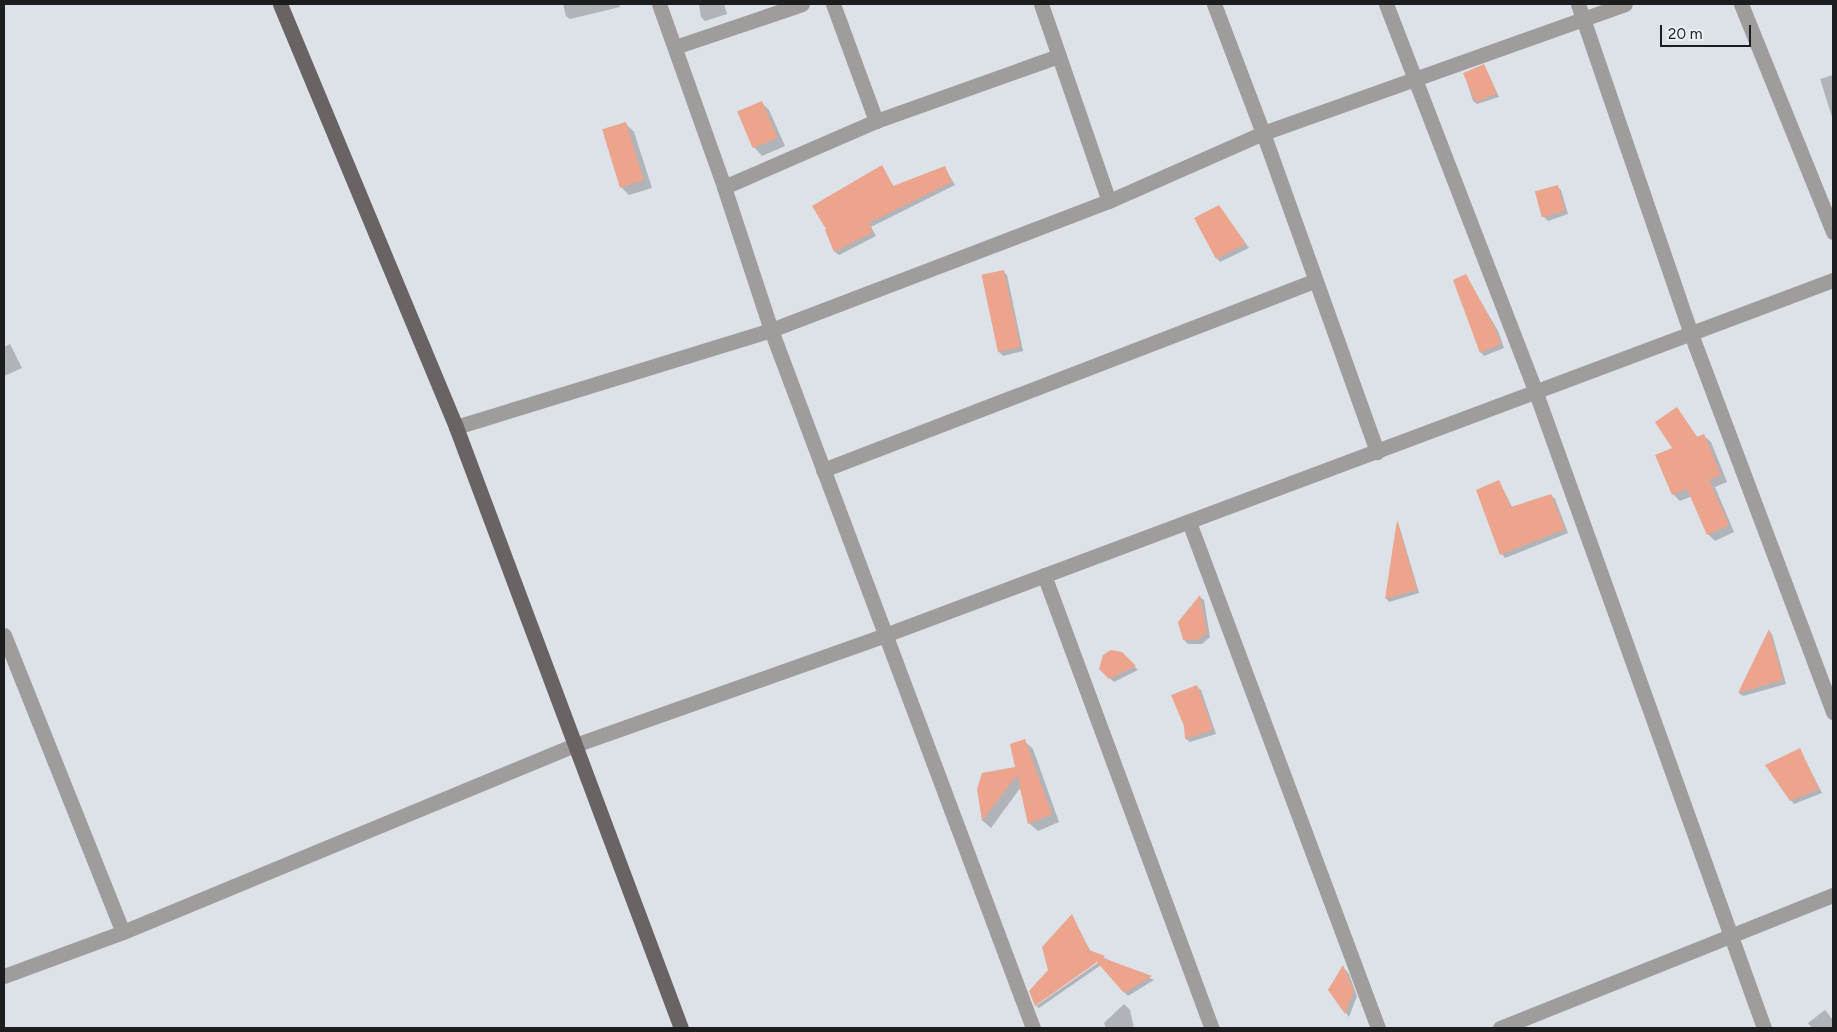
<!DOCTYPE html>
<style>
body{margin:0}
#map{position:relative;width:1837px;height:1032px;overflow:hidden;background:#dde1e8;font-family:Figtree,sans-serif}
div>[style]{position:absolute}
.shadow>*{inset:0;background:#0003}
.building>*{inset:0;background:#eca48d;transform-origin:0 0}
.street>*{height:15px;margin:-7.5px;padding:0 7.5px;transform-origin:7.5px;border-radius:7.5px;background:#a09c9c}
.primary>*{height:15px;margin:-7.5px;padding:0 7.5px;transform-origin:7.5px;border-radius:7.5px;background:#6a6363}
span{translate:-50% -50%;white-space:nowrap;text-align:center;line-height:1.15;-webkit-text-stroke:4px #eaeff5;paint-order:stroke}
.frame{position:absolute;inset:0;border:5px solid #1b1d1f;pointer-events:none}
.scale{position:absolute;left:1660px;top:25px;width:91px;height:22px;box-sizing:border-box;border:2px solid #1b1d1f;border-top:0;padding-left:6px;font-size:15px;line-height:18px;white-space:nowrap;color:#1b1d1f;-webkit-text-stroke:4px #eaeff5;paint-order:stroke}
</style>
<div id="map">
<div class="shadow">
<div style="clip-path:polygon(563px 4px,619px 4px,620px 7px,570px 19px,566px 16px)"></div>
<div style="clip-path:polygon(699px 4px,724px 4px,727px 14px,705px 21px,701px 17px)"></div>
<div style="clip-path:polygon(1484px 65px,1499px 97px,1477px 104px,1473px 101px,1464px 73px)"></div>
<div style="clip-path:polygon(1833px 75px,1833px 120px,1820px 79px)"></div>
<div style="clip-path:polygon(761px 102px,769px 110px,785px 146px,762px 156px,754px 147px)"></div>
<div style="clip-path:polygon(626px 124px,634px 132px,652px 188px,629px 195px,621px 187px,603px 131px)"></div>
<div style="clip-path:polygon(882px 166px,894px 187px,945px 168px,955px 185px,871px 227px,876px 236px,839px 255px,835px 252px)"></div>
<div style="clip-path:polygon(1557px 187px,1561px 190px,1568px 214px,1548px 221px,1544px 217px)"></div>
<div style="clip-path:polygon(1222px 210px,1249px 248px,1220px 262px,1217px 258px)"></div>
<div style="clip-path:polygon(1003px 272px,1007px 275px,1023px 351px,1003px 356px,999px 352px)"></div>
<div style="clip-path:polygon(1466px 276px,1498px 331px,1504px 348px,1484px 356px,1481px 352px)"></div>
<div style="clip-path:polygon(10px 344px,22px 368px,4px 376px,4px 347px)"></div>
<div style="clip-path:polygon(1677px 409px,1698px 438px,1704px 436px,1711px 442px,1727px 482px,1715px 487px,1734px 532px,1715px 541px,1708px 534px,1692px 496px,1680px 501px,1673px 494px)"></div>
<div style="clip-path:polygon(1499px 481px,1512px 507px,1551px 495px,1555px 499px,1568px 533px,1505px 558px,1502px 554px)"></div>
<div style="clip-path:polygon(1398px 522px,1419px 593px,1389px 602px,1386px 598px)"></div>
<div style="clip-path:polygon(1200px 597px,1204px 600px,1210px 637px,1202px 644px,1188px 644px,1184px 640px,1179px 622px)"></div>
<div style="clip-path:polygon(1769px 631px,1772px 634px,1786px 684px,1743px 696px,1739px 693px)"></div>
<div style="clip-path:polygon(1121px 653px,1138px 670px,1114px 682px,1100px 669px)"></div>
<div style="clip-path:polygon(1197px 687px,1201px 690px,1216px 734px,1190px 742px,1186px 739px)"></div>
<div style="clip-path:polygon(1024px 741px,1033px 749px,1059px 822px,1038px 831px,1030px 824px,1021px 787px,991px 828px,983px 821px,978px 790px,1017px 768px)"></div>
<div style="clip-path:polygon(1800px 750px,1822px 793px,1794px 804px,1791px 800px)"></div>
<div style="clip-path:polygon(1072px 916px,1091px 952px,1154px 980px,1128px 996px,1101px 965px,1039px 1008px,1036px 1006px,1102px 960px,1050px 970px)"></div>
<div style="clip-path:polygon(1343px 967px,1349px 974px,1357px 996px,1349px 1017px,1329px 990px)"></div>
<div style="clip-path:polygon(1124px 1004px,1130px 1010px,1134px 1028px,1106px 1028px,1104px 1023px)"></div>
<div style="clip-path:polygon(1825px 1010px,1833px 1020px,1833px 1028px,1812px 1028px,1808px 1023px)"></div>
</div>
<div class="building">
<div style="left:1484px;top:64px;width:32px;height:23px;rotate:66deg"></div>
<div style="left:762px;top:101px;width:40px;height:27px;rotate:67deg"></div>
<div style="left:626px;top:122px;width:61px;height:25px;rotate:73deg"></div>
<div style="clip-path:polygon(882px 165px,893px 186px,945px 166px,952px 182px,869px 223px,873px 232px,834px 252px,825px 230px,826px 229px,812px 206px)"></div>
<div style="left:1558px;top:185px;width:27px;height:24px;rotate:75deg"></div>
<div style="clip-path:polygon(1219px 205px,1246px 244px,1216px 259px,1194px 218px)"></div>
<div style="left:1004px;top:270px;width:79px;height:23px;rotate:78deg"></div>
<div style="clip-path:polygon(1466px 274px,1494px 326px,1501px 344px,1480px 353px,1453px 280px)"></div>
<div style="clip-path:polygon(1677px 407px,1697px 437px,1704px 434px,1721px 475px,1709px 480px,1729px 525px,1707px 535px,1687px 489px,1672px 495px,1655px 455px,1672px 448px,1655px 422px)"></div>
<div style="clip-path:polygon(1499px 480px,1511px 507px,1551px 494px,1565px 529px,1500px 555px,1476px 490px)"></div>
<div style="clip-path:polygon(1397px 520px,1417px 590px,1385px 599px)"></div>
<div style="clip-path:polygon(1200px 595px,1207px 633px,1198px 640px,1183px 640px,1178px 622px)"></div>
<div style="clip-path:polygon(1769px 629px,1783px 680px,1738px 693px)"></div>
<div style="clip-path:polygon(1111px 650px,1122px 652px,1136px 666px,1109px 679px,1099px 669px,1103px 655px)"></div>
<div style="clip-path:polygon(1197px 685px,1213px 730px,1185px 739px,1184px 726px,1171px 695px)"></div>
<div style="clip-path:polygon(1025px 739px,1052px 814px,1028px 824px,1017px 775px,982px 821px,977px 789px,982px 773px,1015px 767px,1010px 744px)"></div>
<div style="clip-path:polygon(1800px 748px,1819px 789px,1790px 801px,1765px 765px)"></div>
<div style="clip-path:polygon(1072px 914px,1089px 950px,1105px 956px,1103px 958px,1152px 976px,1124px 993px,1097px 962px,1035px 1006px,1029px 991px,1048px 970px,1042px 947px)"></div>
<div style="clip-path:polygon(1343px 965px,1354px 991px,1345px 1014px,1328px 990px)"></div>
</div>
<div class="street">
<div style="left:659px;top:4px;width:194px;rotate:70.4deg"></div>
<div style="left:724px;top:187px;width:151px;rotate:71.8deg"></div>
<div style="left:771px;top:330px;width:746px;rotate:69.43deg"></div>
<div style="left:833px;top:4px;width:125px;rotate:69.8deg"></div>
<div style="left:1041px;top:4px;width:208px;rotate:71deg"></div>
<div style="left:1214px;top:4px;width:138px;rotate:69.2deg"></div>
<div style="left:1263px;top:133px;width:339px;rotate:70.3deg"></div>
<div style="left:1386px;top:4px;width:417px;rotate:68.9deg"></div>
<div style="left:1536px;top:393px;width:675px;rotate:70.25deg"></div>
<div style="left:1578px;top:4px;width:349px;rotate:71.1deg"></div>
<div style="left:1691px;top:334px;width:404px;rotate:69.4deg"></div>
<div style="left:1741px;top:4px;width:246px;rotate:68deg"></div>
<div style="left:675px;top:47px;width:134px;rotate:-18.7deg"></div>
<div style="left:724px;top:187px;width:166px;rotate:-23.5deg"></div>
<div style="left:876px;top:121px;width:194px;rotate:-19.6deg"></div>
<div style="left:456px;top:427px;width:330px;rotate:-17.1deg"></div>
<div style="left:771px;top:330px;width:362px;rotate:-20.9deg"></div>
<div style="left:1109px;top:201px;width:168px;rotate:-23.8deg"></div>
<div style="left:1263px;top:133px;width:384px;rotate:-19.6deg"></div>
<div style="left:823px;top:470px;width:526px;rotate:-21.05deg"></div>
<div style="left:1189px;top:522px;width:540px;rotate:69.52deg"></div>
<div style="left:1044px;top:575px;width:483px;rotate:69.7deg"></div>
<div style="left:4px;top:635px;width:320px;rotate:68.2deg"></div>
<div style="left:4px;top:976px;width:127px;rotate:-20.3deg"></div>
<div style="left:123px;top:932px;width:489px;rotate:-22.5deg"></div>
<div style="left:575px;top:745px;width:329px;rotate:-19.5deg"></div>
<div style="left:885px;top:635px;width:1012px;rotate:-20.53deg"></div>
<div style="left:1500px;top:1028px;width:359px;rotate:-21.8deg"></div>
</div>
<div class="primary">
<div style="left:280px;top:4px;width:458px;rotate:67.4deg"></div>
<div style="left:456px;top:427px;width:642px;rotate:69.48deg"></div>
</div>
<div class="frame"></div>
<div class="scale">20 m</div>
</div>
